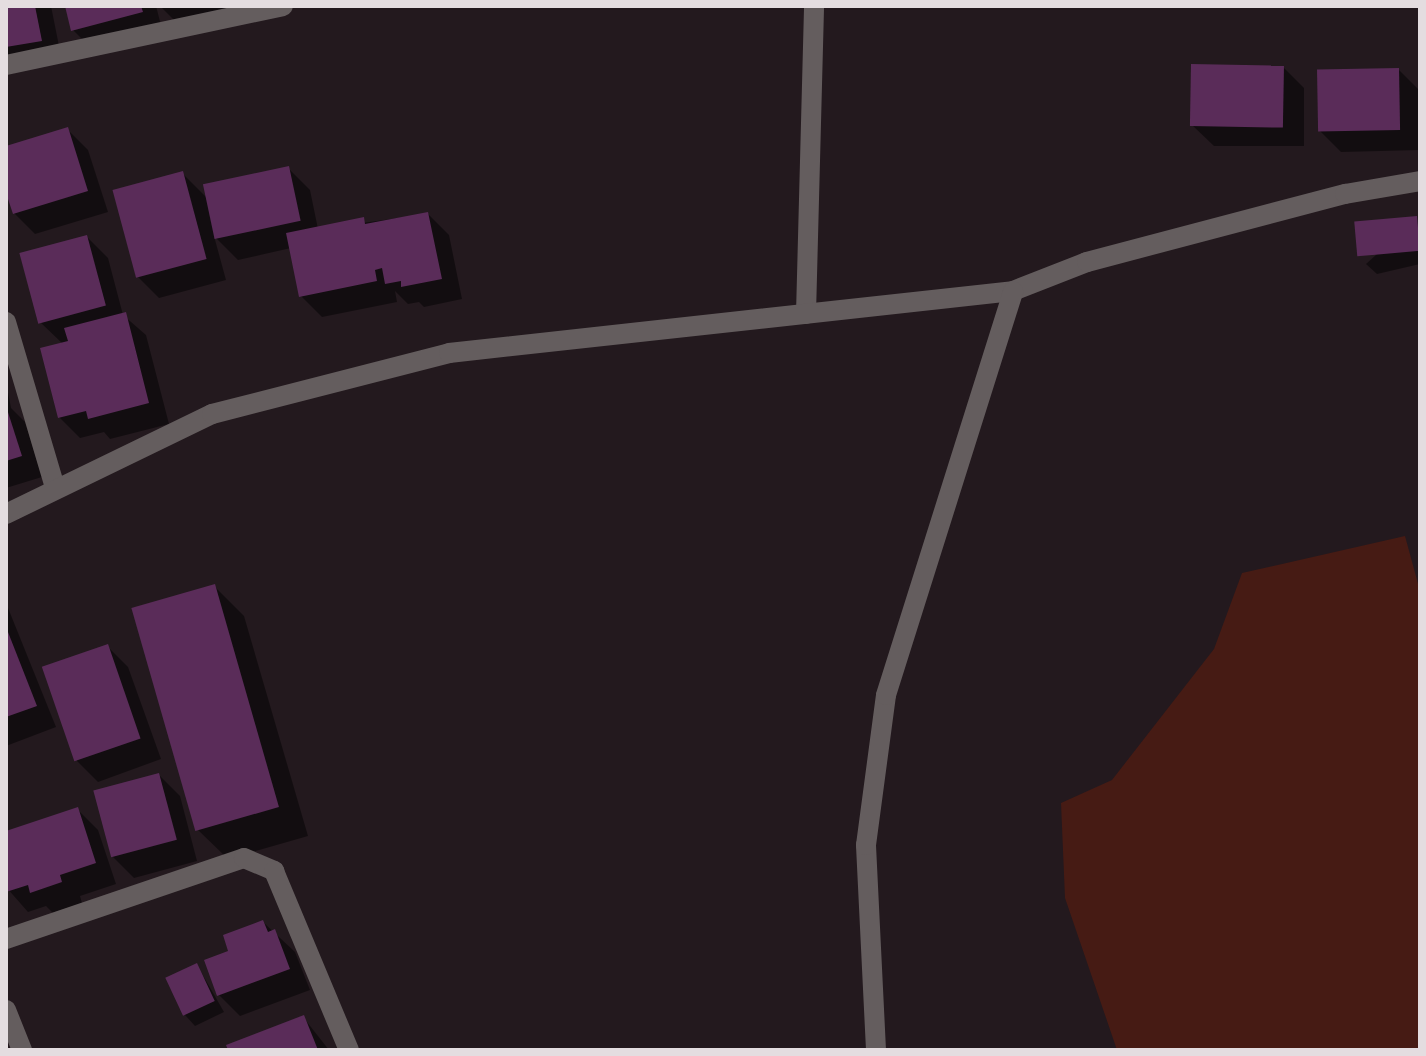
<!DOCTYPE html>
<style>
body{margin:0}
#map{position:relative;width:1426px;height:1056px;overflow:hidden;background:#23191e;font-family:"Crimson Pro",serif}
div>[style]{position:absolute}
.green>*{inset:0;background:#461b14}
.shadow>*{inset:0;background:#0007}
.building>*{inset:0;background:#5a2c59;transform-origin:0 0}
.minor>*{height:20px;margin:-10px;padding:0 10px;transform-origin:10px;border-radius:10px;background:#645d5e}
.tertiary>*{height:20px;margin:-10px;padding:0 10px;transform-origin:10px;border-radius:10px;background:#645d5e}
span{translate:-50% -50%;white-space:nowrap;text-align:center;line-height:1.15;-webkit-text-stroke:7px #0a0608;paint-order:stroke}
.frame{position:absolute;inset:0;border:8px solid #e4dde0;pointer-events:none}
</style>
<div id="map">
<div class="green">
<div style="clip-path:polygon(1405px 536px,1420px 591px,1420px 1050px,1117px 1050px,1065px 898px,1061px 803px,1112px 780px,1214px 649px,1242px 573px)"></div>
</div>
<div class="shadow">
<div style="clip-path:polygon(6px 6px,51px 6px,62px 61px,6px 72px)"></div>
<div style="clip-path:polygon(67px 6px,156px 6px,163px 33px,94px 51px,73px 30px)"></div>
<div style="clip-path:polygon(160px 6px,263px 6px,179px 25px)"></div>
<div style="clip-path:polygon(1283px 67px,1304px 88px,1304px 146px,1214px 146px,1192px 125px)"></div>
<div style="clip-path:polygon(1399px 70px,1420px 91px,1420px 150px,1341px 152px,1320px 131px)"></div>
<div style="clip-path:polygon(67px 129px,88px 150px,108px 212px,35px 234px,14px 213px,6px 187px,6px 148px)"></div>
<div style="clip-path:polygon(289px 169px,310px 190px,318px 229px,428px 214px,449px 235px,462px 299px,424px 307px,419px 302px,408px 304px,395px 291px,397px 302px,322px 317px,301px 296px,291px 248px,238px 260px,214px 236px,226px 280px,159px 298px,138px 277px,182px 173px,208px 199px)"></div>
<div style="clip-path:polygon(1417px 218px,1420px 264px,1377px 274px,1366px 264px)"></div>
<div style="clip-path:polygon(87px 237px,108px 258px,123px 315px,146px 335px,169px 424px,110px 439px,104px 432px,80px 438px,59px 417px,63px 344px,40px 322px)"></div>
<div style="clip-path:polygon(6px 382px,11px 408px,25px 422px,42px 477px,6px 488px)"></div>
<div style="clip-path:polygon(214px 586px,244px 616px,308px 836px,228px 859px,198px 830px)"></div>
<div style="clip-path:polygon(6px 603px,56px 727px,6px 746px)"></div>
<div style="clip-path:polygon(107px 646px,128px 667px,161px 759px,98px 782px,77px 761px)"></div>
<div style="clip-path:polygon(159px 775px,180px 796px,197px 861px,134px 878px,113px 857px)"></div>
<div style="clip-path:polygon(77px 809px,98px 830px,116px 884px,80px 896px,82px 903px,53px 913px,46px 906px,28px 912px,6px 887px,6px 833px)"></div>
<div style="clip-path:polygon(263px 922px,295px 952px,310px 990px,240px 1016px,215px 991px,231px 952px)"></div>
<div style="clip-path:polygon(197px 965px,224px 1012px,195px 1026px,185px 1015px)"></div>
<div style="clip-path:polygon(303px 1017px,329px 1050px,230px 1050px)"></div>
</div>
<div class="building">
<div style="clip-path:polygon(6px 6px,35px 6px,42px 41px,6px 47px)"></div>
<div style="clip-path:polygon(65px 6px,141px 6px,143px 12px,71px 31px)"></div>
<div style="left:1191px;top:64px;width:93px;height:62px;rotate:1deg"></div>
<div style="left:1399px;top:68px;width:62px;height:82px;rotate:89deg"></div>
<div style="clip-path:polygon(68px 127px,88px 191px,13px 214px,6px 193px,6px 146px)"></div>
<div style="left:289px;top:166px;width:56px;height:88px;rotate:78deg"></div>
<div style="left:183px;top:171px;width:91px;height:73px;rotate:75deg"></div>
<div style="clip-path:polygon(428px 212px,442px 279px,401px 287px,401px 281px,385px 284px,382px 268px,375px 270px,377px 281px,299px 297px,286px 233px,364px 217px,365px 224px)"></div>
<div style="left:1417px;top:216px;width:35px;height:63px;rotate:85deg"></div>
<div style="left:87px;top:235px;width:73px;height:70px;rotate:75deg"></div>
<div style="clip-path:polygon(126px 312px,149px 403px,88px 419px,86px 411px,58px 418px,40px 348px,68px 341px,64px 328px)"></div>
<div style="clip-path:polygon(6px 406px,22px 456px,6px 461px)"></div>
<div style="left:215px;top:584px;width:232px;height:87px;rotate:74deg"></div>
<div style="clip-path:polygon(6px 627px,37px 706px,6px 717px)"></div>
<div style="left:108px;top:644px;width:100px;height:70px;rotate:71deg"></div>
<div style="left:159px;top:773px;width:69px;height:68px;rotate:75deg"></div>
<div style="clip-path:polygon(78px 807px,96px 863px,60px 875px,62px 882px,30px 893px,28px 885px,6px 892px,6px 831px)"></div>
<div style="clip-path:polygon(263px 920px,268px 932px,275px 929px,290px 969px,217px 996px,204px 960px,228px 951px,223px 935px)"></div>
<div style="left:197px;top:963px;width:42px;height:35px;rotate:65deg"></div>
<div style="clip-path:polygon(304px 1015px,318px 1050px,228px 1050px,226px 1045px)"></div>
</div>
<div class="minor">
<div style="left:6px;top:65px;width:283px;rotate:-12deg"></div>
<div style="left:806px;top:314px;width:308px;rotate:-88.5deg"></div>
<div style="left:6px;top:322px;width:172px;rotate:73.5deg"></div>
<div style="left:6px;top:514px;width:229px;rotate:-25.9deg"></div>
<div style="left:212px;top:414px;width:245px;rotate:-14.4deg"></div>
<div style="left:449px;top:353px;width:567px;rotate:-6.27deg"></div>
<div style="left:1013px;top:291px;width:79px;rotate:-21.4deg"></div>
<div style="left:6px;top:939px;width:251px;rotate:-18.8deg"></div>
<div style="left:244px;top:858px;width:33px;rotate:23deg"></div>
<div style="left:274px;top:871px;width:194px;rotate:67.3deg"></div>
<div style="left:6px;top:1010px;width:43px;rotate:68.2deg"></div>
<div style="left:876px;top:1050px;width:205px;rotate:-92.8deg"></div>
<div style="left:866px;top:845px;width:151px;rotate:-82.4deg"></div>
<div style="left:886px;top:695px;width:423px;rotate:-72.5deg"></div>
</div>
<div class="tertiary">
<div style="left:1087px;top:262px;width:267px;rotate:-14.8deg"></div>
<div style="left:1345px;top:194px;width:76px;rotate:-9.8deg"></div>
</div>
<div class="frame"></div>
</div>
